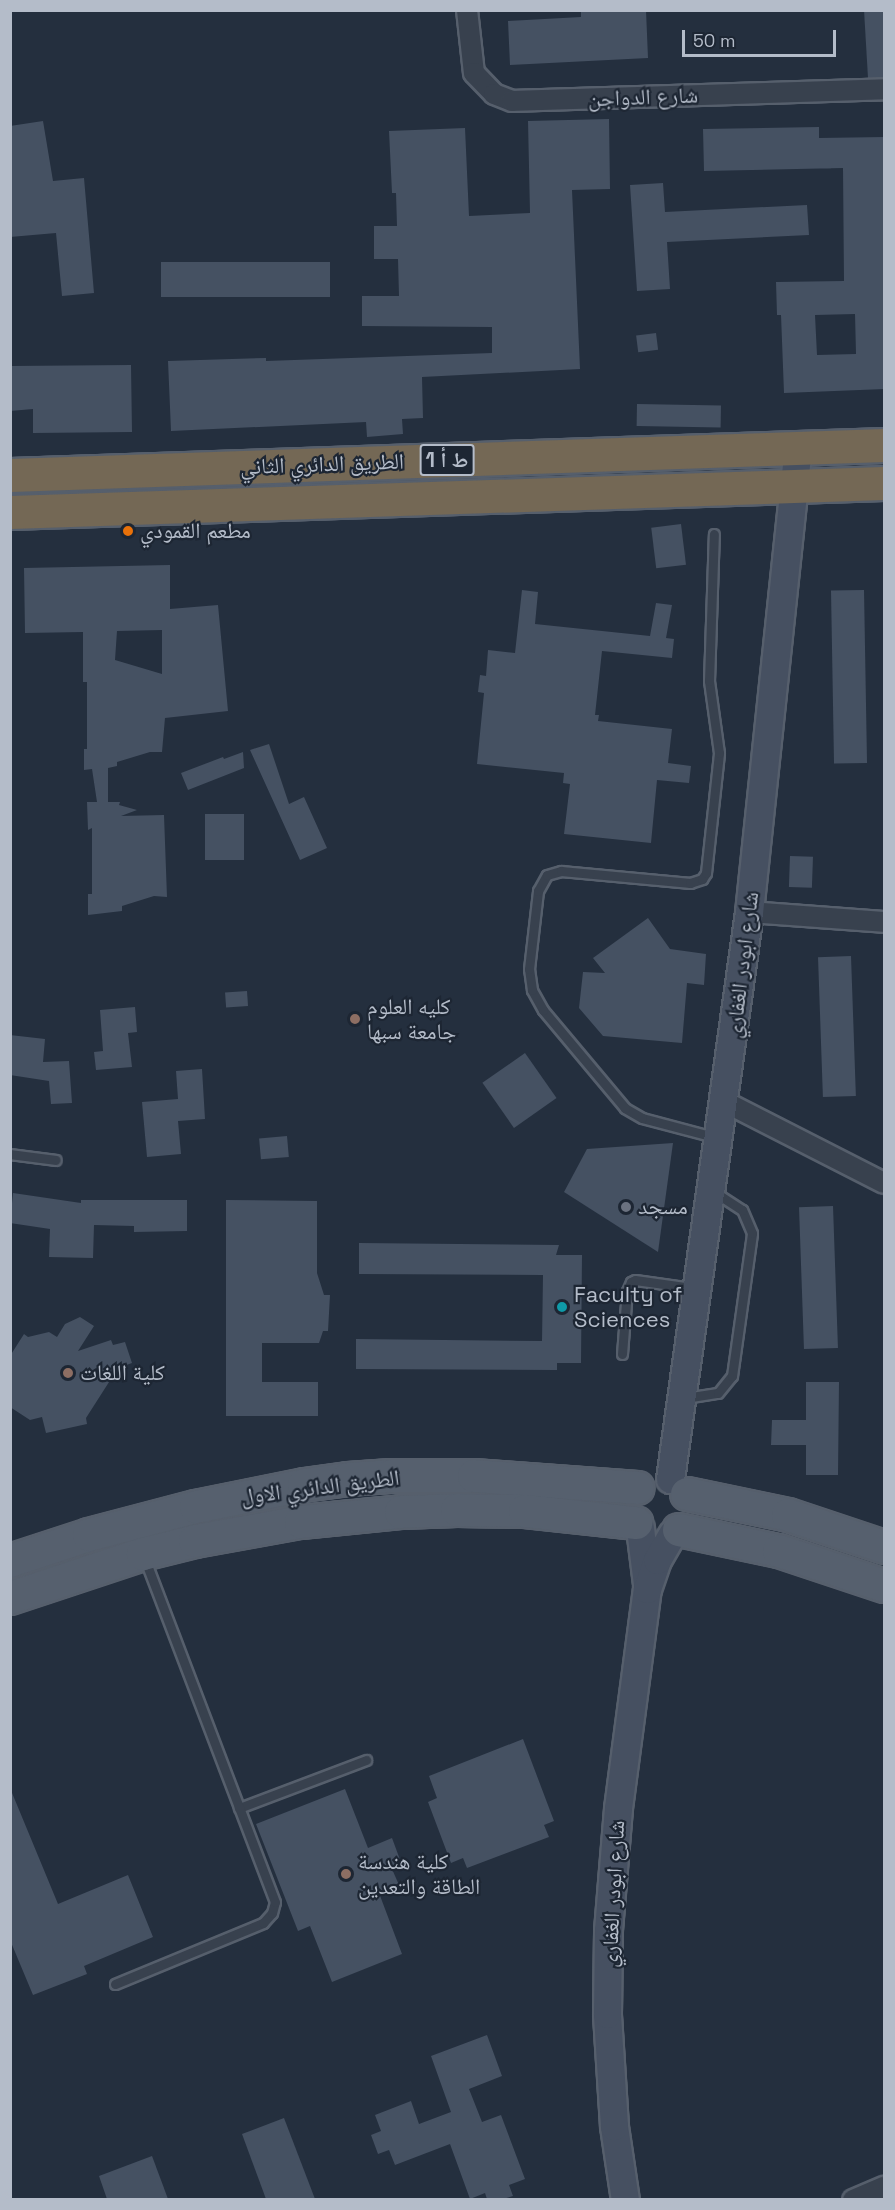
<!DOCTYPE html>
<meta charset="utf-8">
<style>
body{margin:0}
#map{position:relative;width:895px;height:2210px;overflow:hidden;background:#242f3e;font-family:"Space Grotesk","Noto Naskh Arabic",sans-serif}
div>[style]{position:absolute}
.building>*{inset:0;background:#455162;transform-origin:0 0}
.roads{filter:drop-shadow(2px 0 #565f6c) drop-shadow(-2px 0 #565f6c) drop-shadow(0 2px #565f6c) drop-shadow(0 -2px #565f6c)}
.lane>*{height:9px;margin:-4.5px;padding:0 4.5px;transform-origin:4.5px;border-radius:4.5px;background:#38414e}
.street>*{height:20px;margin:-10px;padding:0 10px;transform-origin:10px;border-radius:10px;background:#38414e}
.secondary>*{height:27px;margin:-13.5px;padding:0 13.5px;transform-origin:13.5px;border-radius:13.5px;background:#465061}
.primary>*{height:32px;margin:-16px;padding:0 16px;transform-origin:16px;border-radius:16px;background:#56606e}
.highway>*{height:33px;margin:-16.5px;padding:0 16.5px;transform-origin:16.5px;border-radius:16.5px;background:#746855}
.dots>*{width:16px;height:16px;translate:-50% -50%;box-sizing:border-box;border:3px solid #1d2633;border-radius:50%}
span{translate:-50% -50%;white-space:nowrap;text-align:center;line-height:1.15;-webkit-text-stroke:4.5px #1d2633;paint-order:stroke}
.shield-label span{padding:2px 4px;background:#1d2633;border:2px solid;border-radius:4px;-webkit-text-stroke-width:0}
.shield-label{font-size:21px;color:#b4bcc9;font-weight:700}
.street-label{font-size:22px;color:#b4bcc9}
.poi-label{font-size:22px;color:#b4bcc9}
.left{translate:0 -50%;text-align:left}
.frame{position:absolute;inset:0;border:12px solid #b4bcc9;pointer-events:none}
.scale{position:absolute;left:682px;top:30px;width:154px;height:27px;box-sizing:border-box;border:3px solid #b4bcc9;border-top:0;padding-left:8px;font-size:18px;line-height:21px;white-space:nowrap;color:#b4bcc9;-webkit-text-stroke:4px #1d2633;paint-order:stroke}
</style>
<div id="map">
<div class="building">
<div style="clip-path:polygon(581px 10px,646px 10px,648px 58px,510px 65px,508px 21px,581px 17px)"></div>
<div style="clip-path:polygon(864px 10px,885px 10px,885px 77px,868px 78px)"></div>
<div style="clip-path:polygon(609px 119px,610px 189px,572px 190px,580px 369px,422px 377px,423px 418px,402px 419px,403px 434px,367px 437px,366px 422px,171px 431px,168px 361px,266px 358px,266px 361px,492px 353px,492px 327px,362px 326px,362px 296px,399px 296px,398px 259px,374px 259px,374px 226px,397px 226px,396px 193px,392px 193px,389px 131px,465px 128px,469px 216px,530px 213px,528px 121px)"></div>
<div style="clip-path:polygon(43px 121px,53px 181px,84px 178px,94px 293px,62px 296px,56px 233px,10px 237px,10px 126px)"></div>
<div style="clip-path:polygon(evenodd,819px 127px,819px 138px,885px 137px,885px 389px,784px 393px,781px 315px,777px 315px,776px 282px,844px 281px,843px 168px,704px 171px,703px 129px,819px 127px,855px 314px,856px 354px,817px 355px,815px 315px,855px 314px)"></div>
<div style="clip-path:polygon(663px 183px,665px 212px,807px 205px,809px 235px,667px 242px,670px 289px,637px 291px,630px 185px)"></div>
<div style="left:161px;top:262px;width:169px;height:35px"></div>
<div style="left:656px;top:333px;width:17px;height:20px;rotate:83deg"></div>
<div style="clip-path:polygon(131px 365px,132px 432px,33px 433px,33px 409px,10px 411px,10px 366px)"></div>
<div style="left:637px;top:404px;width:84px;height:22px;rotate:1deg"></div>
<div style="left:681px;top:524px;width:41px;height:30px;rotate:83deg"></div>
<div style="clip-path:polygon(evenodd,170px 565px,170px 609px,218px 605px,228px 711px,165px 718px,162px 752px,150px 752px,117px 762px,117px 766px,108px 768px,108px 802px,120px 802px,119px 805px,137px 810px,121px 816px,164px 815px,167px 897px,154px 896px,122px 906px,122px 911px,88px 915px,88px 894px,92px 894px,92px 828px,88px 830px,87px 802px,97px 802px,92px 769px,84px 770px,84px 749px,87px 749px,87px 682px,83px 682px,83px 632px,25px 633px,24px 568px,170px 565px,162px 630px,162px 674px,115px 660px,117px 631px,162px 630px)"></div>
<div style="clip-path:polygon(522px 590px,538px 592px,535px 624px,650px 636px,656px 603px,672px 605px,666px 638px,674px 639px,672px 658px,602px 651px,595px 715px,599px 715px,598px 721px,672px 729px,668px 763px,691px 766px,689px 783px,657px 780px,651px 843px,564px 834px,570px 784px,563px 783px,564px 773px,477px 764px,484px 693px,478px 692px,480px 675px,486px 676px,488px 650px,515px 653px)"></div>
<div style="left:864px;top:590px;width:173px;height:33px;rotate:89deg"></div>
<div style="clip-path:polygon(269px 744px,289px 804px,304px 797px,327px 848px,300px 860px,250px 750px)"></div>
<div style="clip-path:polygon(243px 752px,244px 768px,188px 790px,181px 773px,223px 757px,224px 759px)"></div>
<div style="left:205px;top:814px;width:39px;height:46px"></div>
<div style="left:790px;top:856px;width:23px;height:31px;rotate:2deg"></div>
<div style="clip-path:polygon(648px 918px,670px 949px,706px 954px,704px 985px,687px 983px,682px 1043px,603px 1036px,579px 1008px,583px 972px,605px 973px,593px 958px)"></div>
<div style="left:851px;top:956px;width:140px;height:33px;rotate:88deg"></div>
<div style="left:247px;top:991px;width:15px;height:22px;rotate:86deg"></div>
<div style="clip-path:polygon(135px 1007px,137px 1032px,128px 1033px,132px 1067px,96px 1070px,94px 1052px,103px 1051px,100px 1010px)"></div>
<div style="clip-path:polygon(10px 1035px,45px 1039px,43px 1062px,69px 1061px,72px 1103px,51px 1104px,49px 1081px,10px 1075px)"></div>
<div style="left:525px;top:1053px;width:55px;height:52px;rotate:55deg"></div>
<div style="clip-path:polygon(202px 1069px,205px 1119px,178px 1121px,181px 1154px,147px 1157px,142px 1102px,178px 1099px,176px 1071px)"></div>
<div style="left:287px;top:1136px;width:21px;height:28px;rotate:85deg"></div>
<div style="clip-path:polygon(673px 1143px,658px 1252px,564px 1192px,587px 1149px)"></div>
<div style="clip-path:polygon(13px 1193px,81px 1203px,81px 1200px,187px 1200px,187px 1231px,134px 1232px,134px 1226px,94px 1225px,93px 1258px,49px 1257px,50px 1229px,10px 1223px)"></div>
<div style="clip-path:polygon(226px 1200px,317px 1201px,317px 1273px,324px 1295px,330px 1295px,328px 1331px,323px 1331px,319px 1343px,262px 1343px,262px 1382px,318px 1382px,318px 1416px,226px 1416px)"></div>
<div style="left:833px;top:1206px;width:142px;height:34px;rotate:88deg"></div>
<div style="clip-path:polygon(359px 1243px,559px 1245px,556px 1255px,582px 1255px,581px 1363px,557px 1363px,557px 1370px,356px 1369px,356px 1339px,542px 1341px,543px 1275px,359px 1274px)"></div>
<div style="clip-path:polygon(80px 1317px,94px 1326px,78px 1351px,111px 1340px,113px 1345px,125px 1342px,132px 1363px,118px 1368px,86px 1418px,87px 1424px,46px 1433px,42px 1417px,30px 1420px,10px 1407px,10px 1356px,24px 1334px,28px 1337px,49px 1332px,57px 1337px,65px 1324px)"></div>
<div style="clip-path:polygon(806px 1382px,839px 1382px,838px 1475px,806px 1475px,806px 1445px,771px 1445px,772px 1420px,806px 1420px)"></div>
<div style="clip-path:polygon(523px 1739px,554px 1821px,544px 1825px,549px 1837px,467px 1868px,463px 1858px,451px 1863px,428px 1802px,437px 1798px,429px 1776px)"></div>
<div style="clip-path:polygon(10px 1788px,58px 1904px,128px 1875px,153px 1937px,84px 1966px,87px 1974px,33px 1995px,10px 1940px)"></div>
<div style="clip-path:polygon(345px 1789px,368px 1848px,392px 1838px,402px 1865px,392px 1869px,399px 1885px,379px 1893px,402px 1954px,332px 1982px,310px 1926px,298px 1931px,256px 1824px)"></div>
<div style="clip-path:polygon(487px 2035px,502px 2076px,469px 2089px,482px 2122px,501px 2115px,525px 2179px,509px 2185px,513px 2196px,503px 2199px,487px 2199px,485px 2193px,470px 2199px,450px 2144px,395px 2165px,389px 2150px,378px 2154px,371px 2135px,381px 2131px,375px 2115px,411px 2101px,419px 2124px,451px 2112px,431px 2056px)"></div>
<div style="clip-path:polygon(284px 2118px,315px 2199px,266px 2199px,242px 2134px)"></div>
<div style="clip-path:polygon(152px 2156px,168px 2199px,107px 2199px,99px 2176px)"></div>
</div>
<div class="roads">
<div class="lane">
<div style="left:714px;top:1137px;width:74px;rotate:-165.2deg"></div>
<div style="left:642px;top:1118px;width:20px;rotate:-150deg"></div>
<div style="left:625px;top:1108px;width:128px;rotate:-129.9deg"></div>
<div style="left:543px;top:1010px;width:23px;rotate:-119deg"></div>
<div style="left:532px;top:990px;width:21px;rotate:-98deg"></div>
<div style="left:529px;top:969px;width:79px;rotate:-83.4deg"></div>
<div style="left:538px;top:891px;width:18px;rotate:-61deg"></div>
<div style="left:547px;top:875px;width:15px;rotate:-16deg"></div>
<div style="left:561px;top:871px;width:130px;rotate:5.3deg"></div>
<div style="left:690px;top:883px;width:13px;rotate:-18deg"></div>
<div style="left:702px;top:879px;width:7px;rotate:-56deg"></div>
<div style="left:706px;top:873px;width:121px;rotate:-83.8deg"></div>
<div style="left:719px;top:753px;width:73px;rotate:-97.9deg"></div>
<div style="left:709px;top:681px;width:147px;rotate:-88.1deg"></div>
<div style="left:10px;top:1154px;width:46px;rotate:7.4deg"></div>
<div style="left:622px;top:1354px;width:63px;rotate:-85.5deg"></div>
<div style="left:627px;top:1291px;width:10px;rotate:-66deg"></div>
<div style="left:631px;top:1282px;width:4px;rotate:-27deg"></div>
<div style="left:635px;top:1280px;width:59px;rotate:7.9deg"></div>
<div style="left:685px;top:1398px;width:33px;rotate:-9deg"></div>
<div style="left:718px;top:1393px;width:22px;rotate:-51deg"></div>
<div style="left:732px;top:1376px;width:144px;rotate:-82deg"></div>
<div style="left:752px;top:1233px;width:25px;rotate:-113deg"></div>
<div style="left:742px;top:1210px;width:33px;rotate:-147deg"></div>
<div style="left:239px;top:1808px;width:136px;rotate:-20.7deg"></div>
<div style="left:115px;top:1984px;width:160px;rotate:-22.4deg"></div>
<div style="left:263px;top:1923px;width:13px;rotate:-48deg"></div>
<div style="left:272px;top:1913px;width:11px;rotate:-75deg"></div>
<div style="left:275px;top:1902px;width:367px;rotate:-110.8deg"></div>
</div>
<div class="street">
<div style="left:467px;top:10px;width:63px;rotate:83.7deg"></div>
<div style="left:474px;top:73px;width:29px;rotate:46deg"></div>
<div style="left:494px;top:94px;width:19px;rotate:21deg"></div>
<div style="left:512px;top:101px;width:372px;rotate:-1.8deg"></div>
<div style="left:749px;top:912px;width:135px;rotate:4.2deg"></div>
<div style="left:725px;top:1102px;width:178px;rotate:27deg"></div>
<div style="left:853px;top:2200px;width:34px;rotate:-23deg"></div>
</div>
<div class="secondary">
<div style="left:670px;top:1479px;width:572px;rotate:-82.07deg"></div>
<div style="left:749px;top:912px;width:467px;rotate:-84deg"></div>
<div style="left:640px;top:1528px;width:56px;rotate:82.9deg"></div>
<div style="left:625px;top:2200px;width:75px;rotate:-98.5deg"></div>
<div style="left:614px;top:2126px;width:112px;rotate:-93.6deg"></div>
<div style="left:607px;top:2014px;width:84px;rotate:-89.3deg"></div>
<div style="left:608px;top:1930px;width:122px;rotate:-85.3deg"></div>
<div style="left:618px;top:1808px;width:221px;rotate:-82.5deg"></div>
<div style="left:647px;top:1589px;width:31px;rotate:-71deg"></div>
<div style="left:657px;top:1560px;width:30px;rotate:-60deg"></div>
</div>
<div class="primary">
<div style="left:687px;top:1494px;width:103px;rotate:11.7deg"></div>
<div style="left:788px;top:1515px;width:101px;rotate:18.4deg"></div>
<div style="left:679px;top:1530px;width:102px;rotate:11.9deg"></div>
<div style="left:779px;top:1551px;width:111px;rotate:18.4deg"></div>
<div style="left:10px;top:1561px;width:83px;rotate:-18.2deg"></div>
<div style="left:89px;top:1535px;width:111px;rotate:-14.7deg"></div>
<div style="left:196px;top:1507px;width:110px;rotate:-11.5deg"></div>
<div style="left:304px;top:1485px;width:44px;rotate:-7.8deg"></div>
<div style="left:348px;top:1479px;width:43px;rotate:-4deg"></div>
<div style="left:391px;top:1476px;width:83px"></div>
<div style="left:474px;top:1476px;width:164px;rotate:4.2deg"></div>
<div style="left:10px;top:1598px;width:140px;rotate:-18.3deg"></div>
<div style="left:143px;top:1554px;width:54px;rotate:-14deg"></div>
<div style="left:195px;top:1541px;width:108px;rotate:-10.2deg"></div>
<div style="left:301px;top:1522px;width:100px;rotate:-5.7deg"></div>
<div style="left:401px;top:1512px;width:56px;rotate:-2deg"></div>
<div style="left:457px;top:1510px;width:68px;rotate:0.8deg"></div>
<div style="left:525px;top:1511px;width:112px;rotate:6.2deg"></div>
</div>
<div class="highway">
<div style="left:10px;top:475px;width:875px;rotate:-1.97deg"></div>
<div style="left:10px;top:512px;width:874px;rotate:-1.9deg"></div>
</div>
</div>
<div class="dots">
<div style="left:128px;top:531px;background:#e8710a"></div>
<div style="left:355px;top:1019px;background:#8d6e63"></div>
<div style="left:626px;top:1207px;background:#6b7280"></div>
<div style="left:562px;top:1307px;background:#0f9aa8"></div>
<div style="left:68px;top:1373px;background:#8d6e63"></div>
<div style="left:346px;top:1874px;background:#8d6e63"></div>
</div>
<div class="shield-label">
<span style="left:447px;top:460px">ط أ 1</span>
</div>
<div class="street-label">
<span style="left:643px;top:97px;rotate:-2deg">شارع الدواجن</span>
<span style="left:322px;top:464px;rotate:-2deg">الطريق الدائري الثاني</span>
<span style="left:742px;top:965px;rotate:-83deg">شارع ابودر الغفاري</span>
<span style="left:320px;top:1487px;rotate:-7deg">الطريق الدائري الاول</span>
<span style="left:613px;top:1894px;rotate:-87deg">شارع ابودر الغفاري</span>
</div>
<div class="poi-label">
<span class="left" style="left:140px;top:531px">مطعم القمودي</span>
<span class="left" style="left:367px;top:1019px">كليه العلوم<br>جامعة سبها</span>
<span class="left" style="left:638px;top:1207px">مسجد</span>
<span class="left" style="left:574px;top:1307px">Faculty of<br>Sciences</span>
<span class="left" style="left:80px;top:1373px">كلية اللغات</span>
<span class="left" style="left:358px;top:1874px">كلية هندسة<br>الطاقة والتعدين</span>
</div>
<div class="frame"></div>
<div class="scale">50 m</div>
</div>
